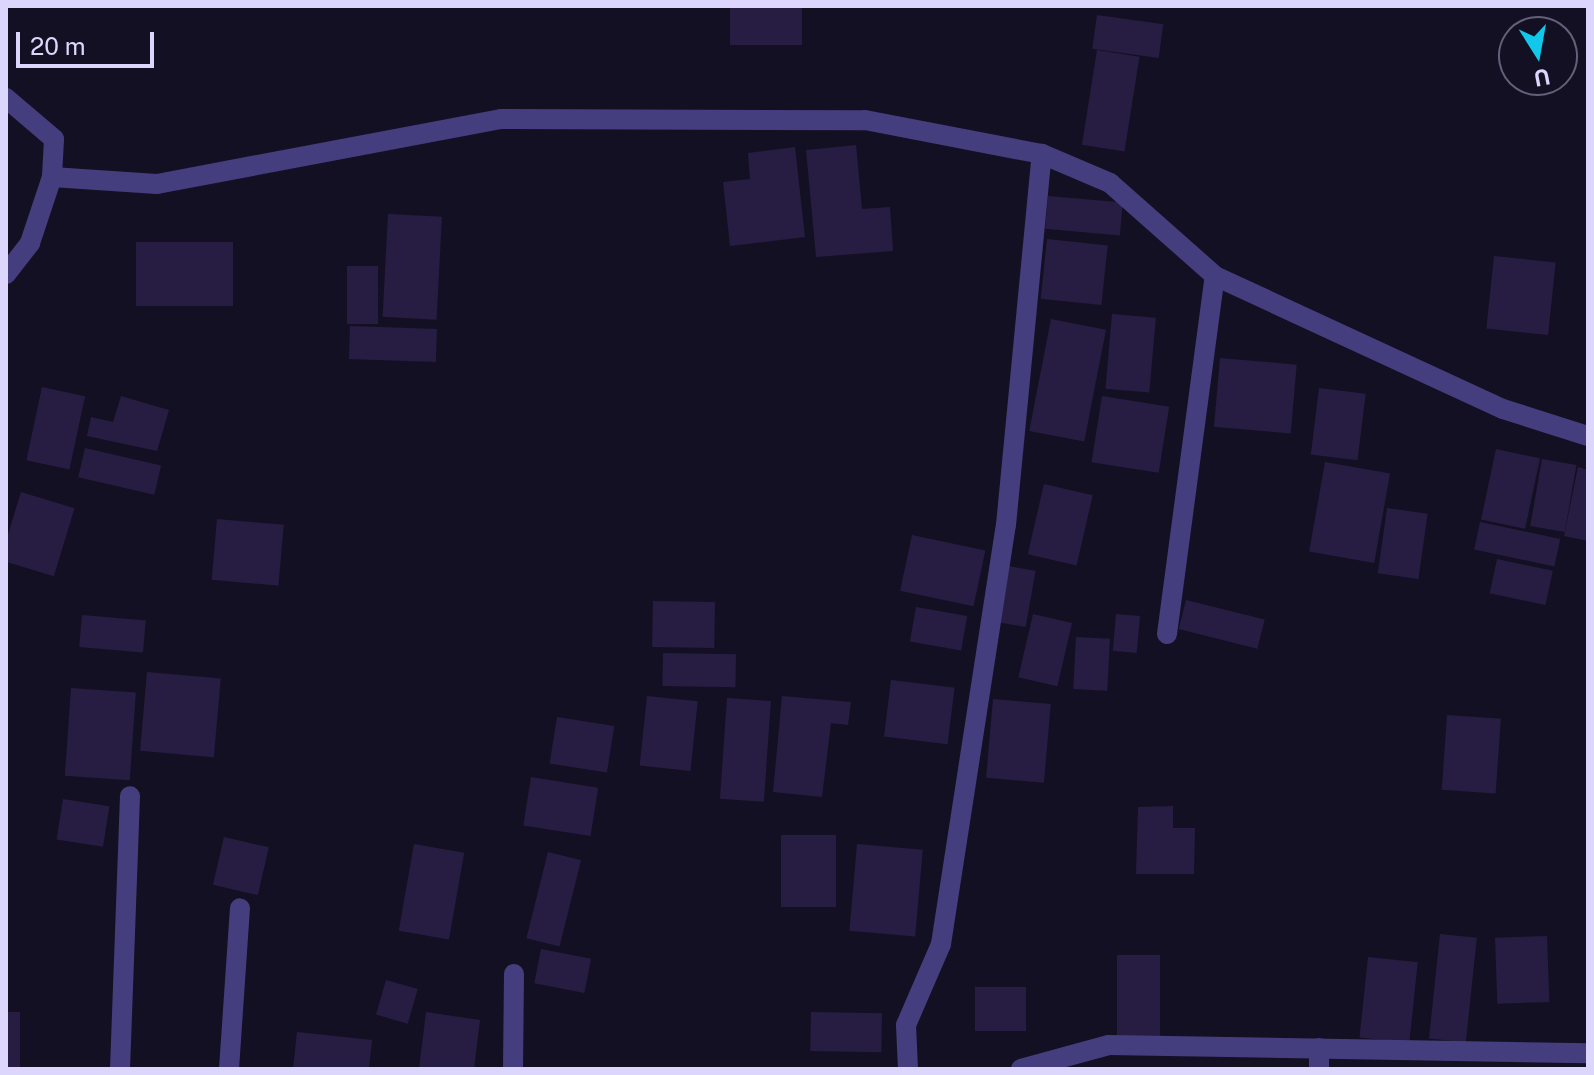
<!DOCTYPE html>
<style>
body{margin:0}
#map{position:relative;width:1594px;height:1075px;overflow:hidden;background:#141023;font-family:"Public Sans",sans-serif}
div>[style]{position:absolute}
.building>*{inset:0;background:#271d42;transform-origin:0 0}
.street>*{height:20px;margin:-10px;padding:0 10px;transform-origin:10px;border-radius:10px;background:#453e7e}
span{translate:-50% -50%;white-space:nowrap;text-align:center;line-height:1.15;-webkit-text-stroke:6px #141023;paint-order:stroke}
.frame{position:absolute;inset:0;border:8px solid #dcd5fc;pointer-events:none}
.north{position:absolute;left:1498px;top:16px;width:80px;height:80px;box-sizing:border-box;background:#141023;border:2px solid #645f7a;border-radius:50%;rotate:169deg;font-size:22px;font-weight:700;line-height:32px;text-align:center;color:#dcd5fc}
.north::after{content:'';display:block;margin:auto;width:28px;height:36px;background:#12c8ea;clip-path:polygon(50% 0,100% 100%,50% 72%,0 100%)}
.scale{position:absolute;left:16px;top:32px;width:138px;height:36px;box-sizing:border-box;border:4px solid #dcd5fc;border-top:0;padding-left:10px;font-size:24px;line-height:28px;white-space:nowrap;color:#dcd5fc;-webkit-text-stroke:6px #141023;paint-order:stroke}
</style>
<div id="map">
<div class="building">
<div style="left:730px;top:6px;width:72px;height:39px"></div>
<div style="left:1097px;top:15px;width:67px;height:34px;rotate:8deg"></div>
<div style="left:1097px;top:50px;width:43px;height:96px;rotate:9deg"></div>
<div style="clip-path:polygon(856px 145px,862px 209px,890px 207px,893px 251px,816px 257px,806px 150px)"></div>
<div style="clip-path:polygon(795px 147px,805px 237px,730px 246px,723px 182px,750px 179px,748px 153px)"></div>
<div style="left:1048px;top:196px;width:75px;height:33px;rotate:5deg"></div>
<div style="left:388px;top:214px;width:54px;height:103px;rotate:3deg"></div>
<div style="left:1047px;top:239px;width:61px;height:60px;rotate:6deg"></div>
<div style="left:233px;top:242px;width:64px;height:97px;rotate:90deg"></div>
<div style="left:1494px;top:256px;width:62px;height:73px;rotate:6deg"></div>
<div style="left:347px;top:266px;width:31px;height:58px"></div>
<div style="left:1112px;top:314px;width:44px;height:75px;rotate:5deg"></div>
<div style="left:1051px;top:319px;width:56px;height:114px;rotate:11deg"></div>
<div style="left:350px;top:326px;width:87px;height:33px;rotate:2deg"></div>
<div style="left:1220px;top:358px;width:77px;height:69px;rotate:5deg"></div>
<div style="left:42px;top:387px;width:44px;height:75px;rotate:12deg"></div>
<div style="left:1319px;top:388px;width:47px;height:67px;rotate:7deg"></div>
<div style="clip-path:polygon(121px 396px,169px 410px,157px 451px,87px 436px,91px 417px,113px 422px)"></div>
<div style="left:1102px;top:396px;width:68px;height:67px;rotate:9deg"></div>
<div style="left:85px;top:448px;width:78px;height:30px;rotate:13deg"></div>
<div style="left:1496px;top:449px;width:45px;height:72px;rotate:12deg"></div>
<div style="left:1542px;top:459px;width:35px;height:68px;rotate:10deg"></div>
<div style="left:1325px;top:462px;width:66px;height:91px;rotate:10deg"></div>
<div style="clip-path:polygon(1578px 467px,1588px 470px,1588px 541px,1564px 536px)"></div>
<div style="left:1044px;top:484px;width:50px;height:72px;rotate:13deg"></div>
<div style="left:21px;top:492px;width:56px;height:71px;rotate:17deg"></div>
<div style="left:1387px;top:508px;width:41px;height:66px;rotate:8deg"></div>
<div style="left:217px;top:519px;width:67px;height:61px;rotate:5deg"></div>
<div style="left:1480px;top:522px;width:82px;height:28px;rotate:12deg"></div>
<div style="left:912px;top:535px;width:75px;height:57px;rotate:12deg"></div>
<div style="left:1497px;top:559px;width:57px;height:35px;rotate:12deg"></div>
<div style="left:1008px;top:566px;width:28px;height:57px;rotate:10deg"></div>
<div style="left:1186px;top:600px;width:81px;height:30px;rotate:14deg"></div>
<div style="left:653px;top:601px;width:62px;height:46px;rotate:1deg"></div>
<div style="left:916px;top:607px;width:52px;height:35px;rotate:10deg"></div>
<div style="left:1033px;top:614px;width:40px;height:65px;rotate:13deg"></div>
<div style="left:1116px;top:614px;width:24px;height:37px;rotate:5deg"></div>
<div style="left:82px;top:615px;width:64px;height:32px;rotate:5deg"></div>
<div style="left:1076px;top:637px;width:34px;height:52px;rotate:3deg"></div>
<div style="left:663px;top:653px;width:73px;height:33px;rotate:1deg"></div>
<div style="left:147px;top:672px;width:74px;height:79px;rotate:5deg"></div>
<div style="left:891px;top:680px;width:64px;height:57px;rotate:7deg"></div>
<div style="left:71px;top:688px;width:65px;height:88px;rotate:4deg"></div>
<div style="left:647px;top:696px;width:51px;height:70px;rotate:6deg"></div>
<div style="clip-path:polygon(782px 696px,851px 702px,848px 725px,831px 723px,822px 797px,773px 792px)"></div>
<div style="left:727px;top:698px;width:44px;height:101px;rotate:4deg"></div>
<div style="left:993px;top:699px;width:58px;height:79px;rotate:5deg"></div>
<div style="left:1447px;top:715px;width:54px;height:75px;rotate:4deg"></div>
<div style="left:557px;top:717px;width:58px;height:47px;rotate:9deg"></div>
<div style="left:531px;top:777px;width:68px;height:49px;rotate:9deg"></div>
<div style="left:63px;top:799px;width:47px;height:41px;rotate:9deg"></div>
<div style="clip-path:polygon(1173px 806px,1173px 828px,1195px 828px,1194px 874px,1136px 874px,1138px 807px)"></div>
<div style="left:781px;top:835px;width:55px;height:72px"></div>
<div style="left:224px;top:837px;width:46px;height:49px;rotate:13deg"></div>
<div style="left:414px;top:844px;width:51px;height:88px;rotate:10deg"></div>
<div style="left:857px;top:844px;width:66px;height:87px;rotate:5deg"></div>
<div style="left:548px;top:852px;width:34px;height:89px;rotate:14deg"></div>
<div style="left:1440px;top:934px;width:37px;height:105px;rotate:6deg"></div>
<div style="left:1547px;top:936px;width:66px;height:52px;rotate:88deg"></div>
<div style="left:541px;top:949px;width:51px;height:35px;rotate:11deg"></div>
<div style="left:1117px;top:955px;width:43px;height:82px"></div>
<div style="left:1368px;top:957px;width:50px;height:81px;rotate:6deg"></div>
<div style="left:386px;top:980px;width:33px;height:36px;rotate:16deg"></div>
<div style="left:975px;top:987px;width:51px;height:44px"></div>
<div style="left:6px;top:1012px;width:14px;height:57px"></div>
<div style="clip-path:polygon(426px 1012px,480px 1020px,474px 1069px,419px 1069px)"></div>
<div style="left:811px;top:1012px;width:71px;height:39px;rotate:1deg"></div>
<div style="clip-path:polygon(297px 1032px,372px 1040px,369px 1069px,293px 1069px)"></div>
</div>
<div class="street">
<div style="left:6px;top:98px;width:63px;rotate:40.5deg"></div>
<div style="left:54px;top:139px;width:38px;rotate:93deg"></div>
<div style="left:6px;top:274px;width:39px;rotate:-52deg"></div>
<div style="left:30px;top:243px;width:70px;rotate:-71.6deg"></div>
<div style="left:52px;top:177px;width:105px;rotate:3.8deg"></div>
<div style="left:157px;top:184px;width:350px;rotate:-10.7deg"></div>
<div style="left:501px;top:119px;width:364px;rotate:0.2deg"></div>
<div style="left:865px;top:120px;width:180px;rotate:10.9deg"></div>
<div style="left:1042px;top:154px;width:74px;rotate:23.1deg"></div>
<div style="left:1110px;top:183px;width:140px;rotate:41.5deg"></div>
<div style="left:1215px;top:276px;width:317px;rotate:24.8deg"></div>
<div style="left:1503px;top:409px;width:89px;rotate:17.6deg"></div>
<div style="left:1167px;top:634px;width:361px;rotate:-82.4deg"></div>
<div style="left:120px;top:1069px;width:273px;rotate:-87.9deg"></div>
<div style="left:229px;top:1069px;width:161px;rotate:-86.1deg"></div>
<div style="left:513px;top:1069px;width:95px;rotate:-89.4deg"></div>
<div style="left:908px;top:1069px;width:44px;rotate:-92.6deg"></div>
<div style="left:906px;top:1025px;width:88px;rotate:-66.6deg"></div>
<div style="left:941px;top:944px;width:424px;rotate:-81.2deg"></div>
<div style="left:1006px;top:525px;width:373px;rotate:-84.5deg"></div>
<div style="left:1021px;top:1069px;width:91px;rotate:-15.3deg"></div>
<div style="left:1109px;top:1045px;width:479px;rotate:1deg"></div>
<div style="left:1319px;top:1069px;width:21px;rotate:-90deg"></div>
</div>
<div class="frame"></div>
<div class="north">U</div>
<div class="scale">20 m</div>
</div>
